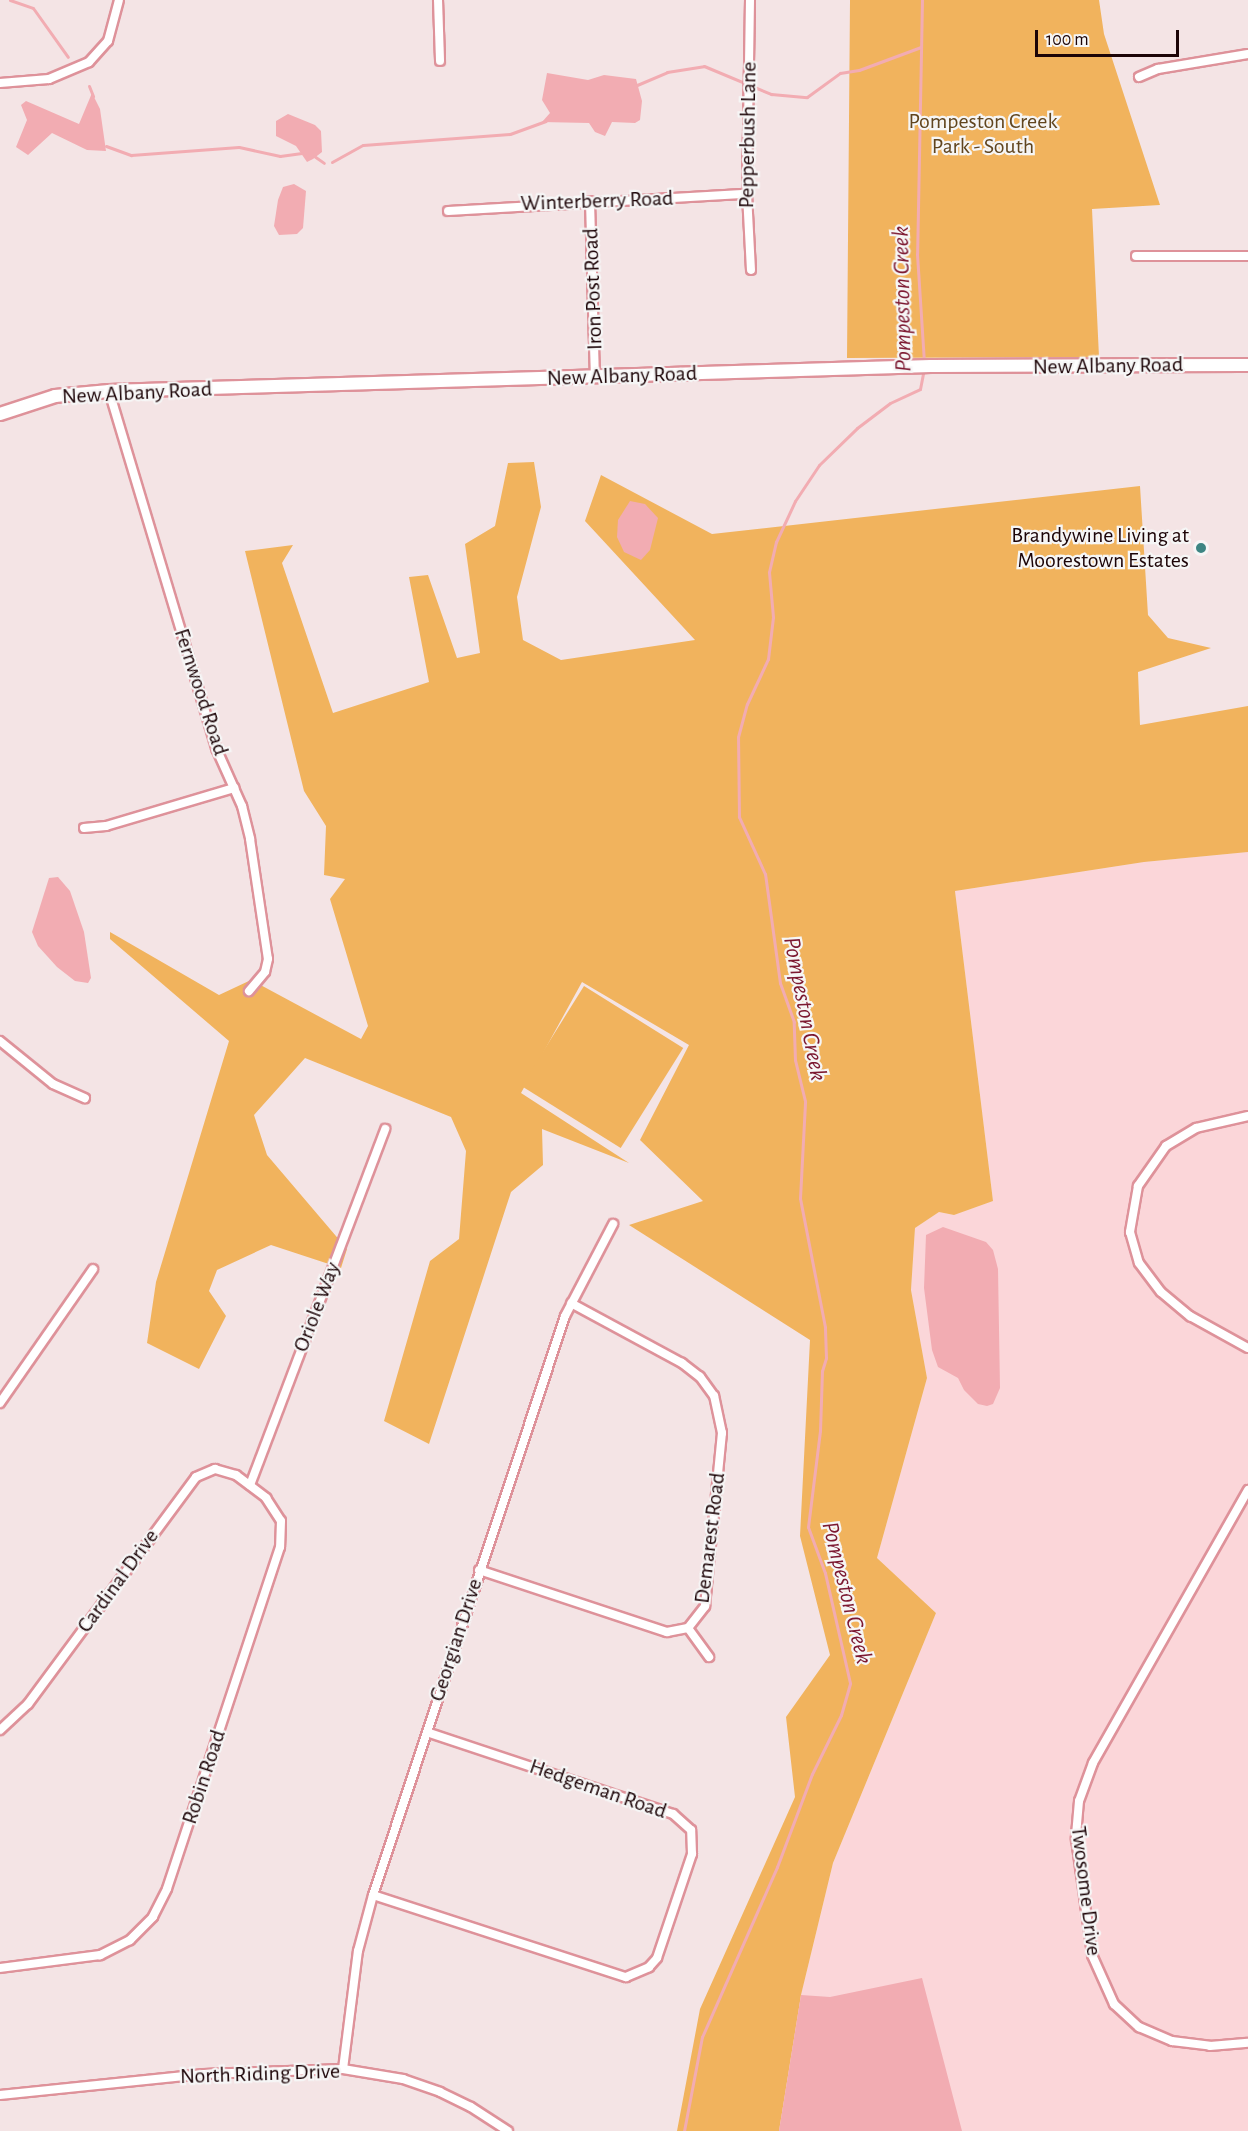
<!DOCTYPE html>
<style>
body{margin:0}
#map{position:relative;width:1248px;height:2131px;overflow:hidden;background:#f4e4e5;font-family:"Alegreya Sans",sans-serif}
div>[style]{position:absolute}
.built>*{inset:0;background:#fbd6d9}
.green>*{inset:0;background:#f1b35d;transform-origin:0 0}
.water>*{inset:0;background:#f2acb2}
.stream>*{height:3px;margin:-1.5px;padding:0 1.5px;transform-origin:1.5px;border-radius:1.5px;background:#f2acb2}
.roads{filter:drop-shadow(2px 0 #de929a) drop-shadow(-2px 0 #de929a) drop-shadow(0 2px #de929a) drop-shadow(0 -2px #de929a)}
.street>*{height:8px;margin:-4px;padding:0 4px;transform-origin:4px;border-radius:4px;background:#fff}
.secondary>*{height:12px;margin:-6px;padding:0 6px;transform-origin:6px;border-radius:6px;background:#fff}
.dots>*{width:16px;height:16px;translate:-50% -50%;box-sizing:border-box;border:3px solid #f6f6f6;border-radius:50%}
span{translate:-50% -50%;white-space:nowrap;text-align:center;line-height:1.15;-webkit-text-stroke:4.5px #f6f6f6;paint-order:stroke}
.park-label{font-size:22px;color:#61451e}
.street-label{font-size:22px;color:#1c0407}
.poi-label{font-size:22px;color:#1c0407}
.right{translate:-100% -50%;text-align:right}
.water-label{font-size:24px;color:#7c1830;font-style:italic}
.scale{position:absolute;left:1035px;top:30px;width:144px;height:27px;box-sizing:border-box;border:3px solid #1c0407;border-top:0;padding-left:8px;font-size:18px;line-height:21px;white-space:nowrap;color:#1c0407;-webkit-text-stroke:4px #f6f6f6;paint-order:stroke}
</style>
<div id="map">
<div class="built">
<div style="clip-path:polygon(1248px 852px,1248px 2131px,726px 2131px,801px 1995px,833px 1863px,936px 1613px,877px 1558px,927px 1378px,911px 1290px,915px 1228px,939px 1212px,954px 1215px,993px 1201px,955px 891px,1144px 862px)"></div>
</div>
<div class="green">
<div style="clip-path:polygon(850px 0,1099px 0,1104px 34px,1160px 205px,1092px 209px,1099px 357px,847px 358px)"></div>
<div style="clip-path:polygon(534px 462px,541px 507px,517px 597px,523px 640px,561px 660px,695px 640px,585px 521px,601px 475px,712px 534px,1140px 486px,1148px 615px,1168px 638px,1211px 648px,1138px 672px,1140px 725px,1248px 706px,1248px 852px,1144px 862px,955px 891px,993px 1201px,954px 1215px,939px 1212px,915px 1228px,911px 1290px,927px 1378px,877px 1558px,936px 1613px,833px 1863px,801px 1995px,779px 2131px,677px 2131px,700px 2009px,795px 1797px,786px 1717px,830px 1655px,800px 1536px,810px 1340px,629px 1225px,703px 1201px,640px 1140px,689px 1045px,582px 982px,521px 1093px,629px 1163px,542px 1129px,543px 1165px,511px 1192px,429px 1444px,384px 1421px,430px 1261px,459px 1239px,466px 1151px,451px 1117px,305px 1058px,254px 1115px,267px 1155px,347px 1249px,341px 1268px,271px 1245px,217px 1270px,209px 1291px,226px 1316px,199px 1369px,147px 1343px,156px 1282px,229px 1041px,110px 939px,110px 932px,219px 995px,251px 980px,361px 1039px,368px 1026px,330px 899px,345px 879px,324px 875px,326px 826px,304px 791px,245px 551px,293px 545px,282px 563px,333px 713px,429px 682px,409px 577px,428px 575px,457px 658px,480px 653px,465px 544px,495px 526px,508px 463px)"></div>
<div style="left:584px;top:986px;width:117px;height:118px;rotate:32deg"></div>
</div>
<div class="water">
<div style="clip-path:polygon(547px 73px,588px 80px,604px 75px,636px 79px,642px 101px,640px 120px,635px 123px,612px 122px,605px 136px,595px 132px,589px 123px,542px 122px,550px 113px,542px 100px)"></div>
<div style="clip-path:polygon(92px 93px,100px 109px,106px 151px,87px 150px,52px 133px,28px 155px,16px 147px,27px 120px,21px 105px,26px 101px,79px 124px)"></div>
<div style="clip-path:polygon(288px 114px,315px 125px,321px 131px,322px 152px,313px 159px,307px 162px,296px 146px,276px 136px,276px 121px)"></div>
<div style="clip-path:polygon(294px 184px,306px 191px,303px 228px,297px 234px,279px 235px,274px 226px,278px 200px,283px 187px)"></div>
<div style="clip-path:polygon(630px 501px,645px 504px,658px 518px,650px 550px,641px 560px,624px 552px,617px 537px,618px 520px)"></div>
<div style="clip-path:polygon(58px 877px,70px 891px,84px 932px,91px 978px,88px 983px,75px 981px,57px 967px,38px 946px,32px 932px,49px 878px)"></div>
<div style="clip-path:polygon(943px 1227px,986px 1242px,993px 1250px,998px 1269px,1000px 1388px,993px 1404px,987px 1406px,978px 1404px,964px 1390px,958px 1378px,938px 1367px,932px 1350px,924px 1288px,926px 1235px)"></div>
<div style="clip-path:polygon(922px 1978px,962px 2131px,779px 2131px,801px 1995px,830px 1997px)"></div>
</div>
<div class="stream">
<div style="left:10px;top:0;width:24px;rotate:19deg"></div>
<div style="left:33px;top:8px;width:60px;rotate:54.5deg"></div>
<div style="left:922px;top:0;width:254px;rotate:91.1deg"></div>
<div style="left:917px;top:254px;width:108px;rotate:86.3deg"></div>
<div style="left:637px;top:85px;width:33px;rotate:-23deg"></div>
<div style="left:667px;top:72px;width:37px;rotate:-9deg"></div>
<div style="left:704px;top:66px;width:73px;rotate:22.7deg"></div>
<div style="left:771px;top:94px;width:36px;rotate:5deg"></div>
<div style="left:807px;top:97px;width:41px;rotate:-36deg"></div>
<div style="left:840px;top:73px;width:19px;rotate:-9deg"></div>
<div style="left:859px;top:70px;width:66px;rotate:-20.4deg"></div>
<div style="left:89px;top:86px;width:11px;rotate:68deg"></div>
<div style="left:106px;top:146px;width:27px;rotate:20deg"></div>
<div style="left:131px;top:155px;width:108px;rotate:-4.2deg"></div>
<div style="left:239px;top:147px;width:42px;rotate:12.4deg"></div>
<div style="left:280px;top:156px;width:22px;rotate:-8deg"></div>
<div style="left:314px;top:156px;width:12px;rotate:35deg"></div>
<div style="left:332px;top:162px;width:35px;rotate:-29deg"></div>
<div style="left:363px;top:145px;width:147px;rotate:-4.3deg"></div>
<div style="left:510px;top:134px;width:38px;rotate:-20deg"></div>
<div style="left:684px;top:2131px;width:96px;rotate:-79.2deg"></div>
<div style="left:702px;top:2037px;width:186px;rotate:-66.2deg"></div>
<div style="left:777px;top:1867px;width:99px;rotate:-69.4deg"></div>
<div style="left:812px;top:1774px;width:66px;rotate:-63.8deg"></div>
<div style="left:841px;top:1715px;width:33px;rotate:-74deg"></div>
<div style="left:850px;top:1683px;width:113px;rotate:-102.8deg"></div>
<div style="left:825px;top:1573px;width:49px;rotate:-110.3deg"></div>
<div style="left:808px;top:1527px;width:97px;rotate:-82.9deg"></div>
<div style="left:820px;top:1431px;width:60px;rotate:-88.1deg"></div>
<div style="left:822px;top:1371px;width:14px;rotate:-73deg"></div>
<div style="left:826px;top:1358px;width:31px;rotate:-92deg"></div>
<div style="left:825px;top:1327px;width:131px;rotate:-101deg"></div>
<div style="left:800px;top:1198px;width:97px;rotate:-87deg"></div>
<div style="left:805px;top:1101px;width:42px;rotate:-103.7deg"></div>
<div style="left:795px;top:1060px;width:38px;rotate:-92deg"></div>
<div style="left:794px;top:1022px;width:41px;rotate:-109.7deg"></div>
<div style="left:780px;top:983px;width:110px;rotate:-97.8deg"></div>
<div style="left:765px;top:874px;width:63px;rotate:-114.5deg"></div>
<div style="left:739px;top:817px;width:80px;rotate:-90.7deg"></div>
<div style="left:738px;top:737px;width:34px;rotate:-75deg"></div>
<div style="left:747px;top:704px;width:50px;rotate:-65deg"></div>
<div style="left:768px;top:659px;width:42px;rotate:-83.2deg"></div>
<div style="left:773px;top:617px;width:45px;rotate:-95.1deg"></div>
<div style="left:769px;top:572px;width:31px;rotate:-77deg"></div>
<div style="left:776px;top:542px;width:45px;rotate:-65.1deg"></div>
<div style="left:795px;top:501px;width:43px;rotate:-56.3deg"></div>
<div style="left:819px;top:465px;width:53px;rotate:-44.2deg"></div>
<div style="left:857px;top:428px;width:41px;rotate:-37.1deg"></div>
<div style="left:890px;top:403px;width:33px;rotate:-25deg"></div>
<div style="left:920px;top:389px;width:20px;rotate:-79deg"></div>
</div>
<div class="roads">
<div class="street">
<div style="left:438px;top:0;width:61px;rotate:88.1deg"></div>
<div style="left:750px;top:0;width:194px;rotate:90.9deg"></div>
<div style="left:747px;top:194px;width:76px;rotate:87deg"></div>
<div style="left:1139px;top:77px;width:21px;rotate:-23deg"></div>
<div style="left:1158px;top:69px;width:91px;rotate:-9.5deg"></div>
<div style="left:0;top:83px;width:49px;rotate:-4.7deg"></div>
<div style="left:49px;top:79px;width:43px;rotate:-23deg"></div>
<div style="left:89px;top:62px;width:28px;rotate:-48deg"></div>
<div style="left:108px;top:41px;width:42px;rotate:-75deg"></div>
<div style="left:590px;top:201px;width:175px;rotate:88.4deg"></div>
<div style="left:448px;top:211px;width:299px;rotate:-3.3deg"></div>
<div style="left:1136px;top:256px;width:112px"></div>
<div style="left:109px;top:391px;width:373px;rotate:73.3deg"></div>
<div style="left:216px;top:748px;width:64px;rotate:65.9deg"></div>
<div style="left:242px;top:806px;width:34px;rotate:76deg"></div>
<div style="left:250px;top:839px;width:121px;rotate:81.5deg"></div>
<div style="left:268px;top:959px;width:13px;rotate:103deg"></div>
<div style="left:265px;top:972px;width:25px;rotate:130deg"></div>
<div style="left:84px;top:828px;width:22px;rotate:-5deg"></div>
<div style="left:106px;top:826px;width:134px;rotate:-16.5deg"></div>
<div style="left:0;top:1041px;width:68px;rotate:39.1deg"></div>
<div style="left:53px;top:1084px;width:35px;rotate:24deg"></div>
<div style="left:1248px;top:1116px;width:53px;rotate:167deg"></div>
<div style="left:1196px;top:1128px;width:35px;rotate:149deg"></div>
<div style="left:1166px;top:1146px;width:49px;rotate:125deg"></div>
<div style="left:1138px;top:1186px;width:47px;rotate:99.9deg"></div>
<div style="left:1130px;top:1232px;width:32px;rotate:74deg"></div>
<div style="left:1139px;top:1263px;width:36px;rotate:53deg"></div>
<div style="left:1161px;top:1292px;width:38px;rotate:40deg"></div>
<div style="left:1190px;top:1316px;width:66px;rotate:28.9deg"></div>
<div style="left:0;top:1403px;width:163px;rotate:-55.2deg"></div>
<div style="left:250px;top:1485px;width:381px;rotate:-69.2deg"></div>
<div style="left:1248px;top:1490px;width:314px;rotate:119.6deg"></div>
<div style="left:1093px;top:1763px;width:40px;rotate:110.2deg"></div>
<div style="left:1079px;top:1801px;width:38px;rotate:95deg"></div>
<div style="left:1076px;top:1839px;width:117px;rotate:82.1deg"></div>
<div style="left:1092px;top:1955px;width:54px;rotate:65.8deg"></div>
<div style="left:1114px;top:2004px;width:34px;rotate:43deg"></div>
<div style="left:1139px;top:2027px;width:36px;rotate:23deg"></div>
<div style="left:1172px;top:2041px;width:38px;rotate:7deg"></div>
<div style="left:1210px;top:2046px;width:38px;rotate:-5deg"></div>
<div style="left:479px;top:1570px;width:198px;rotate:18.3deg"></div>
<div style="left:667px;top:1632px;width:21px;rotate:-11deg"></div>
<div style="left:688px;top:1628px;width:28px;rotate:-52deg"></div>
<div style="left:705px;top:1606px;width:174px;rotate:-84.4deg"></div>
<div style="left:722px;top:1433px;width:38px;rotate:-102deg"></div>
<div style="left:714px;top:1396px;width:24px;rotate:-126deg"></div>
<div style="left:700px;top:1377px;width:23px;rotate:-142deg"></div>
<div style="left:682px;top:1363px;width:126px;rotate:-151.6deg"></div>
<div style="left:688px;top:1628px;width:36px;rotate:54deg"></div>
<div style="left:0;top:1730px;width:38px;rotate:-43deg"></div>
<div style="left:28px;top:1704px;width:282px;rotate:-53.5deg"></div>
<div style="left:196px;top:1477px;width:21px;rotate:-23deg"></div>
<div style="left:215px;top:1469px;width:22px;rotate:16deg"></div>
<div style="left:236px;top:1475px;width:38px;rotate:37deg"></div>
<div style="left:266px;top:1498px;width:27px;rotate:57deg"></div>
<div style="left:281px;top:1521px;width:26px;rotate:92deg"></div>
<div style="left:280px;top:1547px;width:360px;rotate:108.3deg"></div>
<div style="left:167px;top:1889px;width:31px;rotate:117deg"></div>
<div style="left:153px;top:1917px;width:33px;rotate:135deg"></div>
<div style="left:130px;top:1940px;width:34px;rotate:153deg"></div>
<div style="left:100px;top:1955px;width:101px;rotate:172.6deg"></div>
<div style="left:373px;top:1895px;width:266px;rotate:18deg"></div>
<div style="left:626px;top:1977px;width:25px;rotate:-23deg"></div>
<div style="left:649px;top:1967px;width:12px;rotate:-48deg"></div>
<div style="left:657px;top:1958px;width:110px;rotate:-71.4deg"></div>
<div style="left:692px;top:1854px;width:24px;rotate:-92deg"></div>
<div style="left:691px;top:1830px;width:24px;rotate:-138deg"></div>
<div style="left:673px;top:1814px;width:259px;rotate:-161.6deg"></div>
<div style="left:343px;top:2069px;width:119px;rotate:-82.8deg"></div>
<div style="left:358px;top:1951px;width:58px;rotate:-75deg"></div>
<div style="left:373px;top:1895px;width:610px;rotate:-71.65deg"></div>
<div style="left:565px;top:1316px;width:104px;rotate:-62.4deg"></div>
<div style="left:0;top:2095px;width:205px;rotate:-5.9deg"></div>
<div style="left:204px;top:2074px;width:139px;rotate:-2.1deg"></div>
<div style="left:343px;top:2069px;width:61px;rotate:9.5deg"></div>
<div style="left:403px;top:2079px;width:39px;rotate:19deg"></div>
<div style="left:440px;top:2092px;width:34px;rotate:26deg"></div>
<div style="left:471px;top:2107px;width:44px;rotate:33deg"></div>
</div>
<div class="secondary">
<div style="left:0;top:414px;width:58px;rotate:-18.1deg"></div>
<div style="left:55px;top:396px;width:54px;rotate:-5.3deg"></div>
<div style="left:109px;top:391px;width:822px;rotate:-1.74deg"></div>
<div style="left:931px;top:366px;width:317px;rotate:-0.2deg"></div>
</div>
</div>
<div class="dots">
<div style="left:1201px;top:548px;background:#3d8583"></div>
</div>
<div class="park-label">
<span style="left:983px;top:134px">Pompeston Creek<br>Park - South</span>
</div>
<div class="street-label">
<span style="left:748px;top:135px;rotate:-89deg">Pepperbush Lane</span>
<span style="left:597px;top:201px;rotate:-2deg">Winterberry Road</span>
<span style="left:593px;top:289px;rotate:-92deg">Iron Post Road</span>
<span style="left:1108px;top:366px;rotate:-1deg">New Albany Road</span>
<span style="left:622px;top:376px;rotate:-2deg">New Albany Road</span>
<span style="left:137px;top:393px;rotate:-3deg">New Albany Road</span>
<span style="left:201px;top:692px;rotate:72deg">Fernwood Road</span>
<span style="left:317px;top:1307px;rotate:-69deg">Oriole Way</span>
<span style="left:710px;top:1538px;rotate:-83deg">Demarest Road</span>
<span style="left:118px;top:1581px;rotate:-54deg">Cardinal Drive</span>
<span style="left:456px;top:1640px;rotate:-72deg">Georgian Drive</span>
<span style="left:204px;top:1777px;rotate:-72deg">Robin Road</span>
<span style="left:598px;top:1789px;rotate:19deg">Hedgeman Road</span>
<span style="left:1086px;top:1891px;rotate:83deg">Twosome Drive</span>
<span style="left:260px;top:2074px;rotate:-2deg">North Riding Drive</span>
</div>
<div class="poi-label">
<span class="right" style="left:1189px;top:548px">Brandywine Living at<br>Moorestown Estates</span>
</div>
<div class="water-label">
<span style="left:903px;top:299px;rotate:-91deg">Pompeston Creek</span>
<span style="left:804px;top:1009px;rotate:79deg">Pompeston Creek</span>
<span style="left:846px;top:1593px;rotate:76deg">Pompeston Creek</span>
</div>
<div class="scale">100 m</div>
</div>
